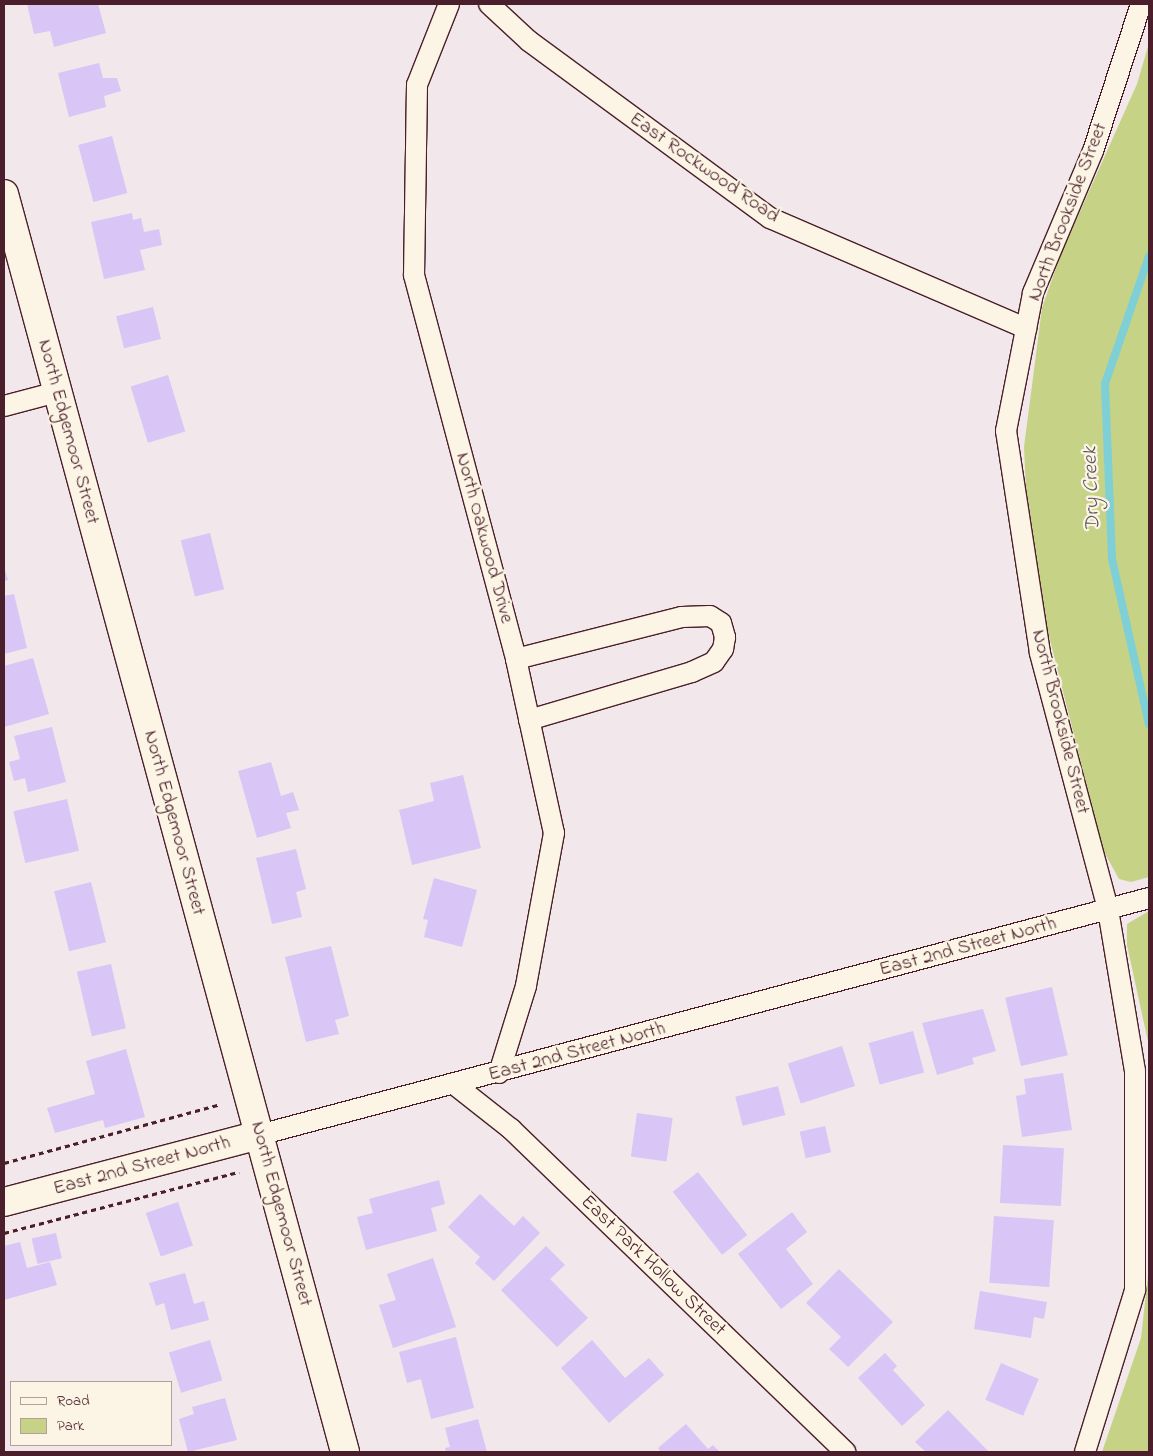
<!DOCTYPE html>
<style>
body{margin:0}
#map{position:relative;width:1153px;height:1456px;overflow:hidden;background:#f2e7ea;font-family:"Indie Flower",sans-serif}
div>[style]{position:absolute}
.green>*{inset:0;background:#c6d286}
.stream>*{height:8px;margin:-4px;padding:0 4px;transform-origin:4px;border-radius:4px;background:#7ed0d6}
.building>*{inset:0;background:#d9c5f6;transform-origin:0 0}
.path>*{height:3px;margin-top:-1.5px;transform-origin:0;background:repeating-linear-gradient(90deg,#4a1f2b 0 5px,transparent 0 9px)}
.roads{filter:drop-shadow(1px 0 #4a1f2b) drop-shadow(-1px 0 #4a1f2b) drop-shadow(0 1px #4a1f2b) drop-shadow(0 -1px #4a1f2b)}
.street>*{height:20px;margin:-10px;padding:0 10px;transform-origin:10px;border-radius:10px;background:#fcf5e5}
.secondary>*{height:28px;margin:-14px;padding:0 14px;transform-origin:14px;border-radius:14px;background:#fcf5e5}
span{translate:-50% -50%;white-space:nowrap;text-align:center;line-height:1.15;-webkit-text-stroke:4.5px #fcf5e5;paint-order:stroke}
.street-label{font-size:20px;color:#4a1f2b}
.water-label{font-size:21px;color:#5a545e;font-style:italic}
.frame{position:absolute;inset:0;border:5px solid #4a1f2b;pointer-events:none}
.legend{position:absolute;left:10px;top:1381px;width:162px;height:65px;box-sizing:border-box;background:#fcf5e5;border:1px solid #b59f9b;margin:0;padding:6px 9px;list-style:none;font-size:15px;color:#4a1f2b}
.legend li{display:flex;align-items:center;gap:10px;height:25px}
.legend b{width:25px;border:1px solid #b59f9b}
</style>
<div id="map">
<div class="green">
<div style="clip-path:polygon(1149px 43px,1149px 877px,1131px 882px,1119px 879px,1103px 850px,1041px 604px,1027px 511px,1024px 447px,1042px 308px,1061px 254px,1137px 84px)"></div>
<div style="clip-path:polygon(1149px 911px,1149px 1046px,1127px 945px,1127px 924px)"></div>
<div style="clip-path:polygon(1149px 1267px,1149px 1452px,1102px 1452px,1141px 1338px)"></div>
</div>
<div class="stream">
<div style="left:1149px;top:256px;width:135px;rotate:109deg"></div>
<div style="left:1105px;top:384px;width:175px;rotate:87.7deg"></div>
<div style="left:1112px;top:559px;width:169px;rotate:77.4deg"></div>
</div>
<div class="building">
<div style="clip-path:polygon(27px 4px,98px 4px,106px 33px,54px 47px,50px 31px,34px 34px)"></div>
<div style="clip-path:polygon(99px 63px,103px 78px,117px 78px,121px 91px,104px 96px,106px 107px,69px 117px,58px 73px)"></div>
<div style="left:112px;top:136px;width:59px;height:35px;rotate:75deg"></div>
<div style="clip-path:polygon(132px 213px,133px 220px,141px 218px,144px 232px,159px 229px,162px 245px,140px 250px,145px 270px,104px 279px,91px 222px)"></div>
<div style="left:153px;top:307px;width:33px;height:38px;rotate:76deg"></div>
<div style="left:168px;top:375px;width:59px;height:39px;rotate:73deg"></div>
<div style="left:210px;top:533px;width:58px;height:30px;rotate:76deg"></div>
<div style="clip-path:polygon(4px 567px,8px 580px,4px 581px)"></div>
<div style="clip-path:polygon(14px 594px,27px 648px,4px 654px,4px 596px)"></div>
<div style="clip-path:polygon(33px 658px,49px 714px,4px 727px,4px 666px)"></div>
<div style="clip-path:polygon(52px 727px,66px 782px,28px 792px,25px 778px,14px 781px,9px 762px,20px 759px,14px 736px)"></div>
<div style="clip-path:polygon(271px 762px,281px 796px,293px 792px,299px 810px,286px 813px,291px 828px,257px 838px,238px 771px)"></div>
<div style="clip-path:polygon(463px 775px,481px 848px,412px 865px,399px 810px,434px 801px,430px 783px)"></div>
<div style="left:67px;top:799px;width:53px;height:55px;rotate:77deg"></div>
<div style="clip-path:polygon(296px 849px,306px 889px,296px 892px,302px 917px,272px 924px,256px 858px)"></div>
<div style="clip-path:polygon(434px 878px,477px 890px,462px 947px,424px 937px,428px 920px,423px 919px)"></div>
<div style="left:91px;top:882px;width:62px;height:38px;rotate:76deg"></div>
<div style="clip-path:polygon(331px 946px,349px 1016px,335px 1020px,339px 1034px,306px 1042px,285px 957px)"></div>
<div style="left:111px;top:964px;width:66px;height:35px;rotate:77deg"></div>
<div style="left:1052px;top:987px;width:70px;height:48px;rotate:77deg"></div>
<div style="clip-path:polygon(983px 1009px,996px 1051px,972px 1058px,974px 1064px,937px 1075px,922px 1023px)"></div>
<div style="left:913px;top:1031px;width:43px;height:46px;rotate:75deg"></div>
<div style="left:842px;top:1046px;width:42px;height:57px;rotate:72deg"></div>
<div style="clip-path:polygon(126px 1049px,145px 1117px,105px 1128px,103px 1120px,55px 1133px,47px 1108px,95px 1094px,86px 1061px)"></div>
<div style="clip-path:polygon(1063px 1073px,1072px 1130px,1022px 1137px,1016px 1096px,1026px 1094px,1024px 1079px)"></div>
<div style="left:778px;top:1086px;width:30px;height:44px;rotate:76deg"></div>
<div style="left:637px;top:1113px;width:36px;height:44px;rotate:8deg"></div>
<div style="left:825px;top:1126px;width:27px;height:26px;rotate:77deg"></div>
<div style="left:1003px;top:1145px;width:61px;height:58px;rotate:3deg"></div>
<div style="left:698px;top:1172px;width:80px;height:32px;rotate:52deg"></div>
<div style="clip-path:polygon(439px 1180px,445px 1204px,431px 1208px,437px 1231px,366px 1250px,357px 1217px,373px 1213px,369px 1199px)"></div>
<div style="clip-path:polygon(480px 1194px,514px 1226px,523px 1216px,540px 1233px,494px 1281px,475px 1263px,480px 1257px,448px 1227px)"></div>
<div style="left:178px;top:1202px;width:46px;height:34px;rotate:71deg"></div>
<div style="clip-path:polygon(792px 1212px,807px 1232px,786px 1249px,813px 1284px,781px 1309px,738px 1254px)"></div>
<div style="left:994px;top:1216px;width:60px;height:67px;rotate:4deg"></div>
<div style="left:56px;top:1233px;width:26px;height:25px;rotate:77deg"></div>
<div style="clip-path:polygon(20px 1242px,27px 1268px,50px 1262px,57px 1285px,4px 1300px,4px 1246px)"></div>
<div style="clip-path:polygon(546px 1246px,565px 1265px,550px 1279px,588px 1318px,557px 1347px,501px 1290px)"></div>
<div style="clip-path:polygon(433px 1258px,456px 1327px,393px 1348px,379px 1305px,396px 1300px,387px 1274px)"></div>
<div style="clip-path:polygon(839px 1269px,893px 1322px,848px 1367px,829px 1349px,841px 1337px,806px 1303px)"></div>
<div style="clip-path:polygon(185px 1273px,194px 1304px,204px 1301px,209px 1320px,171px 1330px,164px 1303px,156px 1306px,149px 1283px)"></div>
<div style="clip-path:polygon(980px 1291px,1047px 1302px,1044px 1319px,1034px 1317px,1031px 1338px,974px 1329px)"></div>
<div style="clip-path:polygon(456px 1337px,474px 1408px,431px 1419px,421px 1379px,407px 1383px,399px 1352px)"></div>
<div style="left:210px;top:1340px;width:42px;height:43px;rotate:73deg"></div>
<div style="clip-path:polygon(592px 1340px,625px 1378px,649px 1358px,664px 1375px,609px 1423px,561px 1368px)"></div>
<div style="clip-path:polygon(885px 1353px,897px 1366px,893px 1370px,925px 1405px,902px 1426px,858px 1378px)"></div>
<div style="left:1001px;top:1363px;width:41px;height:40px;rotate:23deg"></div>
<div style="clip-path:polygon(225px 1398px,237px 1440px,188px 1452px,179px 1419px,194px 1414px,192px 1407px)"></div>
<div style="clip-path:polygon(948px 1410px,989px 1452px,926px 1452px,915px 1442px)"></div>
<div style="clip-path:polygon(478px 1419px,487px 1452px,446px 1452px,445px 1448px,450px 1447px,445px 1428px)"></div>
<div style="clip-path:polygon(686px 1424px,708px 1449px,713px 1445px,720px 1452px,661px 1452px,658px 1448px)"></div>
</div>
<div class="path">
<div style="left:4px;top:1163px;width:222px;rotate:-15.2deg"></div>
<div style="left:4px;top:1233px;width:243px;rotate:-14.6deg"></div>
</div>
<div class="roads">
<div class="street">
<div style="left:449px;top:4px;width:87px;rotate:111.6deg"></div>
<div style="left:417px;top:85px;width:190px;rotate:90.9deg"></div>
<div style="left:414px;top:275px;width:397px;rotate:75.1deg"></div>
<div style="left:516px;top:659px;width:178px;rotate:77.7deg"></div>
<div style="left:554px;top:833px;width:156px;rotate:100.4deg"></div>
<div style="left:526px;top:986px;width:91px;rotate:107.2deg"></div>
<div style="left:489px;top:4px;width:54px;rotate:42.8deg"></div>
<div style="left:529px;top:41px;width:299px;rotate:36.3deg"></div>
<div style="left:770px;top:218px;width:279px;rotate:23.3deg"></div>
<div style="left:4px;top:406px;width:55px;rotate:-14.8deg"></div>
<div style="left:516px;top:659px;width:171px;rotate:-14.2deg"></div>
<div style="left:682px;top:617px;width:28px;rotate:-2deg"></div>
<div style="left:710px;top:616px;width:13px;rotate:32deg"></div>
<div style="left:721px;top:623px;width:15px;rotate:74deg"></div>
<div style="left:725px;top:637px;width:12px;rotate:99deg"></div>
<div style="left:723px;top:649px;width:16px;rotate:125deg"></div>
<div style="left:714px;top:662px;width:24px;rotate:156deg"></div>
<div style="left:692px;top:672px;width:170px;rotate:163.6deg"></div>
<div style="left:454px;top:1084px;width:73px;rotate:38.3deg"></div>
<div style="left:511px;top:1129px;width:465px;rotate:44deg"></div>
<div style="left:259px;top:1135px;width:921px;rotate:-14.91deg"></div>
<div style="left:1085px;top:1452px;width:170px;rotate:-72.8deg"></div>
<div style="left:1135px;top:1290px;width:219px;rotate:-90deg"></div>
<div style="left:1135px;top:1071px;width:164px;rotate:-99.5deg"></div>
<div style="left:1108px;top:909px;width:265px;rotate:-104.9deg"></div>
<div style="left:1040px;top:653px;width:225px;rotate:-98.7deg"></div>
<div style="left:1006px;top:431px;width:141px;rotate:-78.9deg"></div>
<div style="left:1033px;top:293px;width:154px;rotate:-67.1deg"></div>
<div style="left:1093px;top:151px;width:155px;rotate:-71.9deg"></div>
</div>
<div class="secondary">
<div style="left:4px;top:194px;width:1303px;rotate:74.83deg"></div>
<div style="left:4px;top:1202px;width:264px;rotate:-14.7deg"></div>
</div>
</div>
<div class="street-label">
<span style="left:704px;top:168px;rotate:35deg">East Rockwood Road</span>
<span style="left:1068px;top:212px;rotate:-69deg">North Brookside Street</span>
<span style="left:68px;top:432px;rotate:75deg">North Edgemoor Street</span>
<span style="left:484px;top:538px;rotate:75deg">North Oakwood Drive</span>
<span style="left:1060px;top:722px;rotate:76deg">North Brookside Street</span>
<span style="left:174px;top:823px;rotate:75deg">North Edgemoor Street</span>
<span style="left:968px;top:947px;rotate:-15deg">East 2nd Street North</span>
<span style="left:577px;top:1052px;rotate:-15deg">East 2nd Street North</span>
<span style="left:142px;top:1166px;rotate:-15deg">East 2nd Street North</span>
<span style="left:281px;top:1214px;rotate:75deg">North Edgemoor Street</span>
<span style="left:653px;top:1266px;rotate:44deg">East Park Hollow Street</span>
</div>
<div class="water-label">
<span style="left:1092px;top:489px;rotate:-92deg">Dry Creek</span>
</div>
<div class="frame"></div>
<ul class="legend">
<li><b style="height:6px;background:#fcf5e5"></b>Road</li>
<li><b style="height:14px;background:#c6d286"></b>Park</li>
</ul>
</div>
